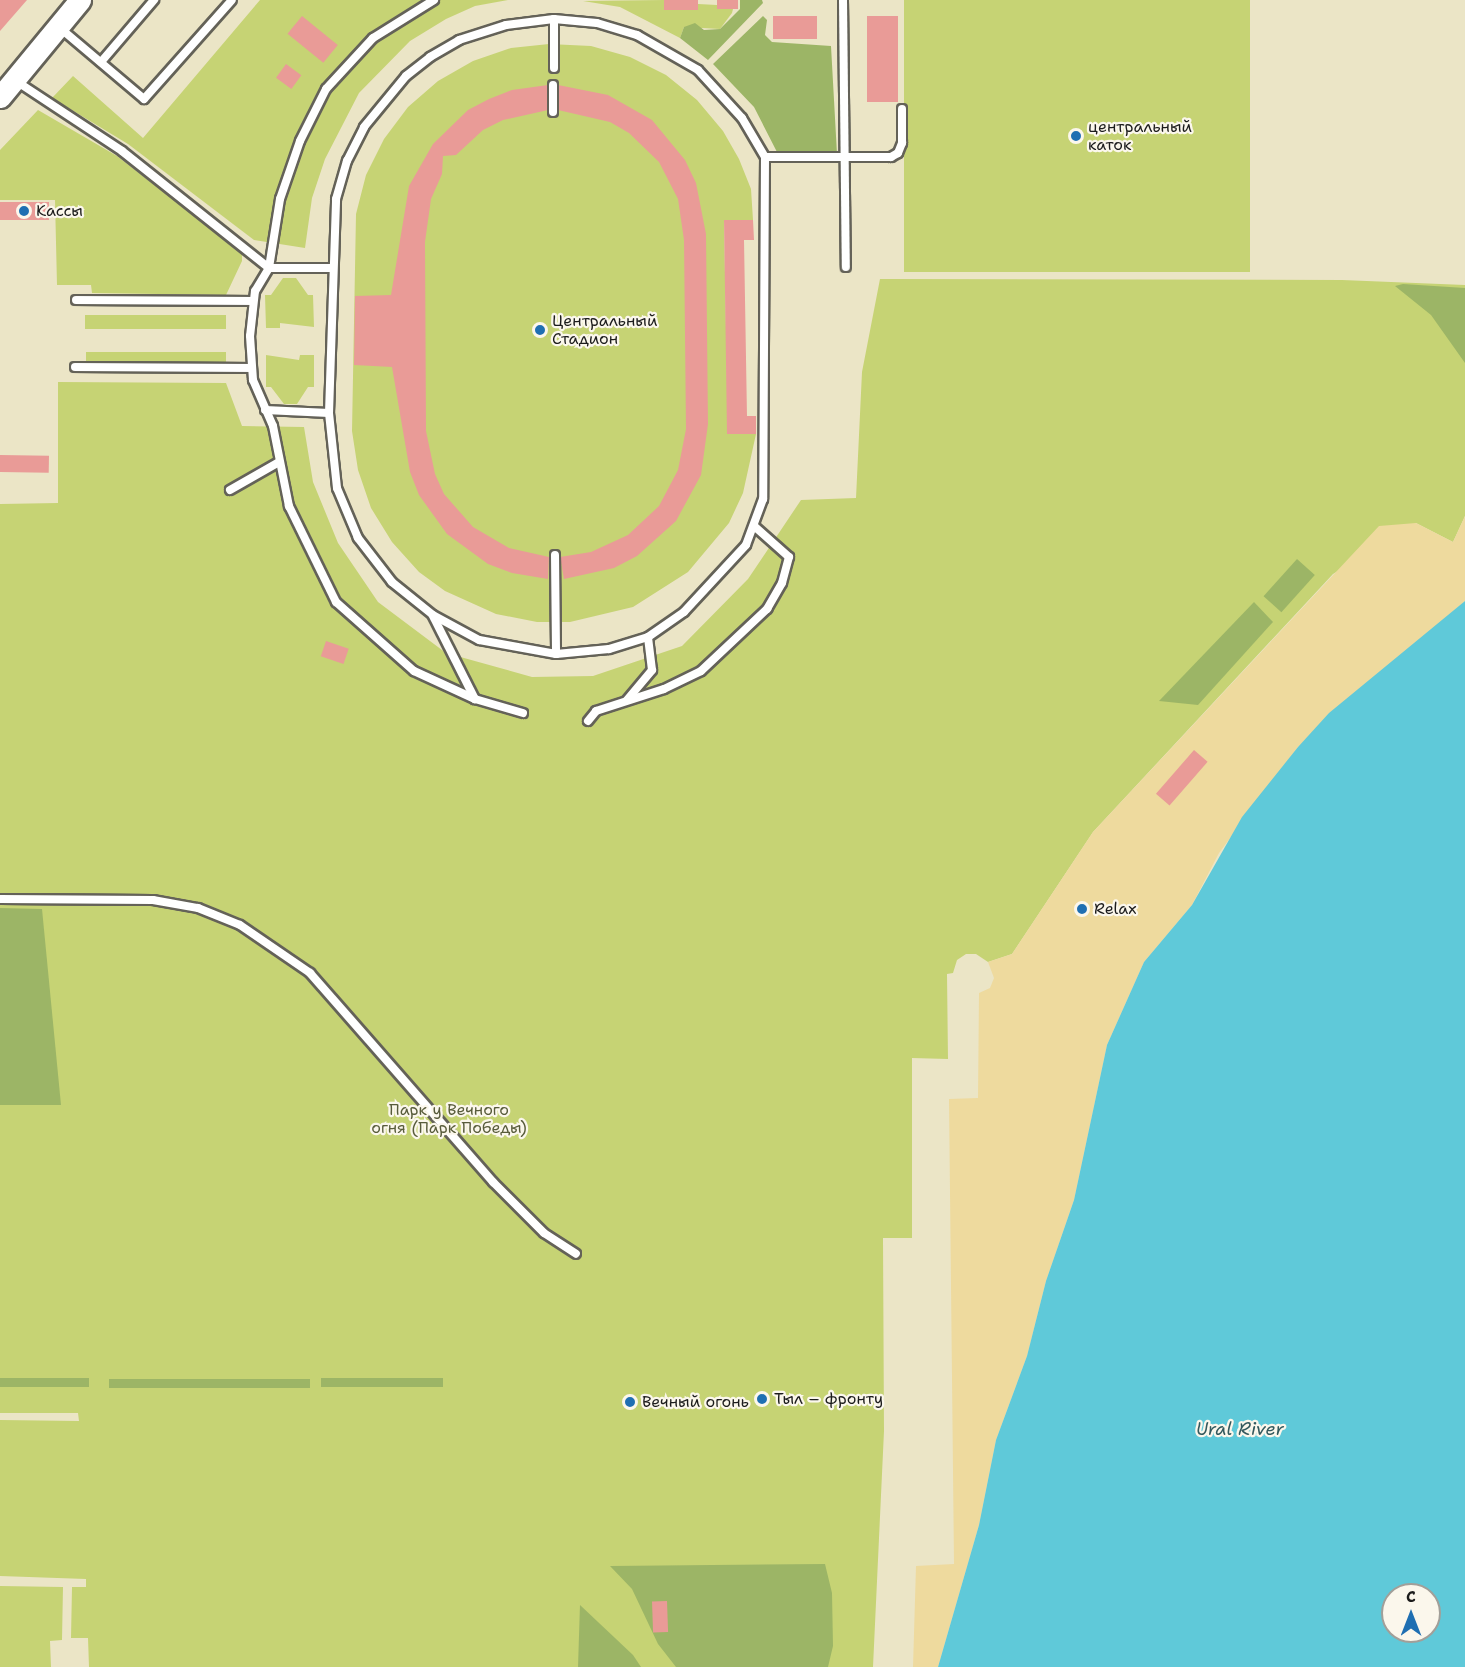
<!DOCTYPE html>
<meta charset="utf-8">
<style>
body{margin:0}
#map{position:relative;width:1465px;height:1667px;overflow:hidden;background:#ebe5c6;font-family:"Shantell Sans",sans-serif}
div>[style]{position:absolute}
.green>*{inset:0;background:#c6d374;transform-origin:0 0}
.forest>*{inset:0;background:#9cb566;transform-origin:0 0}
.sand>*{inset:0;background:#eeda9e}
.water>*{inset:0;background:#5fc9d9}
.building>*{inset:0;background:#e99b97;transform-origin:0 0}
.roads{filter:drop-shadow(2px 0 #646258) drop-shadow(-2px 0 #646258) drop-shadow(0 2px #646258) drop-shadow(0 -2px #646258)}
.lane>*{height:8px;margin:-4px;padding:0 4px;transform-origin:4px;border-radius:4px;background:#fff}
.secondary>*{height:21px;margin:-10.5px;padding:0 10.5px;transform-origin:10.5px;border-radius:10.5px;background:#fff}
.dots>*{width:16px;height:16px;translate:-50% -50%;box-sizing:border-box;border:3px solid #fbf7ec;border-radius:50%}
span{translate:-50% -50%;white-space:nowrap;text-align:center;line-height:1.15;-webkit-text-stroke:4.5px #fbf7ec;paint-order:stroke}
.poi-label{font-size:16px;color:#1c1c1c}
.left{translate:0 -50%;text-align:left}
.park-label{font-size:16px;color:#585c3b}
.water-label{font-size:18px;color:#33595e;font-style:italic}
.north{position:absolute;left:1381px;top:1583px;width:60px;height:60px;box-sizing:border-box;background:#fbf7ec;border:2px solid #a29f99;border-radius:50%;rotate:0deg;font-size:16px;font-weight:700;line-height:24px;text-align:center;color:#1c1c1c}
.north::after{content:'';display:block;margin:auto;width:21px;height:27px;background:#1f6fb2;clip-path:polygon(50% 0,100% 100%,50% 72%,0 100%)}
</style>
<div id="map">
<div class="green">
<div style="clip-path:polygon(260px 0,508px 0,475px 6px,446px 19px,410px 41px,359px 93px,325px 159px,312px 198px,305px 248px,254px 240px,128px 144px,52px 98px,73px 76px,143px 138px)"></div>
<div style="clip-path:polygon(664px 0,665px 10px,698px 10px,698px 4px,717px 5px,733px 9px,732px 13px,720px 29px,684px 27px,680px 38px,620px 7px,583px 1px)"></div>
<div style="left:904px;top:0;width:346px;height:272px"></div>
<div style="clip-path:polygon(549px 44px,591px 46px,630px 57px,666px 75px,697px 100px,723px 131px,739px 159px,751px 189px,753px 220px,724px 220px,728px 434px,756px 434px,743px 493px,729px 523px,688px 572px,633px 607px,570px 622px,537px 622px,496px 614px,445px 591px,419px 572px,392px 542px,371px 508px,358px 470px,352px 431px,356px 214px,366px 175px,384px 139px,408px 107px,438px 81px,473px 61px,511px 48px)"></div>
<div style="clip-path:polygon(38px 110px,117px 156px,242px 253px,242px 261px,226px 295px,92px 293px,91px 285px,57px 285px,55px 200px,0 200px,0 150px)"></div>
<div style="clip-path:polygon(283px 278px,296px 278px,308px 295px,313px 295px,314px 327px,280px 323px,280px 328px,266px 328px,265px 295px,271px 295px)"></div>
<div style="clip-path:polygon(880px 279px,1342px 280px,1465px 285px,1465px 516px,1453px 542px,1416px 523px,1333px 574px,1093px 832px,1012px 954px,988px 962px,976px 954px,966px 954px,957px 960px,953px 973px,947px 974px,948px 1059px,912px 1058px,912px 1238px,883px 1238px,884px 1431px,873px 1667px,89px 1667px,88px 1638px,71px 1638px,72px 1587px,86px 1587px,86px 1579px,0 1576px,0 1420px,79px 1421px,78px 1413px,0 1413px,0 504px,58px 503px,58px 382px,226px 383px,242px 426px,304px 427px,313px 482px,338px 543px,378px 602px,446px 653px,532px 677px,593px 676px,682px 646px,748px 579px,801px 500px,856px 498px,862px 372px)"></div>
<div style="left:85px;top:315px;width:141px;height:14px"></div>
<div style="left:86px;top:352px;width:140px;height:13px"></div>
<div style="clip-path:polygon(266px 355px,299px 360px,300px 355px,314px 355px,314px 387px,308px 387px,297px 404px,284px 404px,271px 387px,266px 387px)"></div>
<div style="clip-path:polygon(0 1586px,63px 1587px,62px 1640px,50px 1641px,51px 1667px,0 1667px)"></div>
</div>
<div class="forest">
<div style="clip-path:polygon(740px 0,762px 0,763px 3px,708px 60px,680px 38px,684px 27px,695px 23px,704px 30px,720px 29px,740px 9px)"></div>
<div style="clip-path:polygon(763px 16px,767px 20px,765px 35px,772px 42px,831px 46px,837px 154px,778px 154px,754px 107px,713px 64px)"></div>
<div style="clip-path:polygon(1403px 284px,1465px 288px,1465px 363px,1431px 315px,1395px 286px)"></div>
<div style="left:1297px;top:559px;width:24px;height:50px;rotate:42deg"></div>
<div style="clip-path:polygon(1254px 602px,1273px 622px,1198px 705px,1159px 701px)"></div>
<div style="clip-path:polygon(0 908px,42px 909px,61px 1105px,0 1105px)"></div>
<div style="left:0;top:1378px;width:89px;height:9px"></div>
<div style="left:443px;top:1378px;width:9px;height:122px;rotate:90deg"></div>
<div style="left:310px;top:1379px;width:9px;height:201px;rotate:90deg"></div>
<div style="clip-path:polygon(825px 1564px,832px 1593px,833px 1646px,828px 1667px,676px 1667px,658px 1644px,632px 1589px,610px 1566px)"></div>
<div style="clip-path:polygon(580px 1605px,633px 1655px,641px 1667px,578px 1667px)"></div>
</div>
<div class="sand">
<div style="clip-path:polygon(1465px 516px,1465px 601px,1298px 747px,1219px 853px,1192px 905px,1144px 962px,1107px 1045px,1074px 1200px,1046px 1281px,1027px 1356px,996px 1440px,979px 1525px,938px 1667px,913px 1667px,916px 1566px,954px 1564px,949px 1099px,978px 1098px,979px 993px,990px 988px,994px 978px,988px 962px,1012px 954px,1093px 832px,1379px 526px,1416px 523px,1453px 542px)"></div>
</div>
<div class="water">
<div style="clip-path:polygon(evenodd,1465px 601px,1465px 1667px,938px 1667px,979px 1525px,996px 1440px,1027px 1356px,1046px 1281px,1074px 1200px,1107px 1045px,1144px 962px,1192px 905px,1242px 817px,1298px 747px,1329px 713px,1465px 601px,1393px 1595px,1429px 1595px,1429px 1631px,1393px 1631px,1393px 1595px)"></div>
</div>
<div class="building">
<div style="clip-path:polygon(0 0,27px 0,0 31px)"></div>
<div style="left:664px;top:0;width:34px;height:10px"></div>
<div style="left:717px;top:0;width:21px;height:9px"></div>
<div style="left:302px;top:16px;width:46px;height:23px;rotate:39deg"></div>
<div style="left:773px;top:16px;width:44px;height:23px"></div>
<div style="left:867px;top:16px;width:31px;height:86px"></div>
<div style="left:286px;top:64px;width:19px;height:17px;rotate:36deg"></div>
<div style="clip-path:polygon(548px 85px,548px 110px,503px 120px,483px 130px,456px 155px,443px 156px,442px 174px,431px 199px,425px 242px,426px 431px,435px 474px,444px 494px,473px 527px,509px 548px,549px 557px,548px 579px,512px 573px,488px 564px,447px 534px,419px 495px,410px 472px,392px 367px,354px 365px,355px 296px,391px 295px,409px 186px,433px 144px,468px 110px,489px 99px,512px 90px)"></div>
<div style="clip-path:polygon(558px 85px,608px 95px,652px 120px,685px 160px,696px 183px,706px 234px,708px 424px,701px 475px,676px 521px,637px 556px,614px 568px,564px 579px,560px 557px,591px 552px,628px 535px,659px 506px,678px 470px,686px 429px,684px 240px,678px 199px,659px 162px,629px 133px,610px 122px,558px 110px)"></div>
<div style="left:0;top:202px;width:49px;height:18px"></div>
<div style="clip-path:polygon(724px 220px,753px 220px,754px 240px,744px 240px,747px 416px,756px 416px,756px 434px,727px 434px)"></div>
<div style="left:0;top:455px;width:49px;height:17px;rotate:1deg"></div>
<div style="left:326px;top:641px;width:24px;height:16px;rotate:19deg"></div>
<div style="left:1194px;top:750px;width:18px;height:58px;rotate:41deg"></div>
<div style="left:667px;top:1601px;width:31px;height:15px;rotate:88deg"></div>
</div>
<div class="roads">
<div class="lane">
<div style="left:434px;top:0;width:72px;rotate:148.1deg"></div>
<div style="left:373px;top:38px;width:69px;rotate:132.7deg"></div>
<div style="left:326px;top:89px;width:58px;rotate:116.6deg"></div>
<div style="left:300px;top:141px;width:61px;rotate:109deg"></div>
<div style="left:280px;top:199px;width:70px;rotate:99.1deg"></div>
<div style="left:269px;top:268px;width:27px;rotate:121deg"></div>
<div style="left:255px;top:291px;width:45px;rotate:96.3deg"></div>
<div style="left:250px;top:336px;width:44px;rotate:86.1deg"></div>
<div style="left:253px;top:380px;width:50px;rotate:66.5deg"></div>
<div style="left:273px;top:426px;width:82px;rotate:78.7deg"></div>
<div style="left:289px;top:506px;width:107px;rotate:63.9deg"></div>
<div style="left:336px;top:602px;width:104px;rotate:41.5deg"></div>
<div style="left:414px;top:671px;width:67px;rotate:24.7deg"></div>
<div style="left:475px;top:699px;width:50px;rotate:16.3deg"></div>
<div style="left:843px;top:0;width:267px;rotate:89.4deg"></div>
<div style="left:554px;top:19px;width:43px;rotate:5.3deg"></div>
<div style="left:597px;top:23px;width:42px;rotate:16.7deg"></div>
<div style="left:637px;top:35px;width:70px;rotate:29.8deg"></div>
<div style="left:698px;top:70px;width:65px;rotate:47.5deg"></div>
<div style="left:742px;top:118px;width:45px;rotate:59.5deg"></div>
<div style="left:765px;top:157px;width:342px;rotate:90.3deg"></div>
<div style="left:763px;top:499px;width:49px;rotate:110.3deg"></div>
<div style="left:746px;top:545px;width:91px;rotate:132.8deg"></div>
<div style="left:684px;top:612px;width:44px;rotate:145.2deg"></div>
<div style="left:648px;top:637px;width:41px;rotate:162.9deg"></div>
<div style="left:609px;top:649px;width:53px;rotate:174.6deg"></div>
<div style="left:556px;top:654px;width:78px;rotate:-169.7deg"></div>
<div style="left:479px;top:640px;width:52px;rotate:-151.5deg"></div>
<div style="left:433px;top:615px;width:53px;rotate:-141.2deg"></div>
<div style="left:392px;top:582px;width:56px;rotate:-127.7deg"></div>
<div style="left:358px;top:538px;width:54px;rotate:-112.8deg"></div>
<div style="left:337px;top:488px;width:75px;rotate:-96.1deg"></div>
<div style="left:329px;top:413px;width:214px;rotate:-88.1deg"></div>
<div style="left:336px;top:199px;width:40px;rotate:-74deg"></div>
<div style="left:347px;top:161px;width:38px;rotate:-63deg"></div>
<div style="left:364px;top:127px;width:66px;rotate:-50.5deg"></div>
<div style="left:406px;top:76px;width:31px;rotate:-38deg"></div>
<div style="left:430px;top:57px;width:34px;rotate:-30deg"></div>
<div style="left:459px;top:40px;width:49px;rotate:-17.7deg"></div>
<div style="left:506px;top:25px;width:48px;rotate:-7.1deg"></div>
<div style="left:554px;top:19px;width:49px;rotate:90deg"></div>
<div style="left:60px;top:28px;width:110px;rotate:40.2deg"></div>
<div style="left:144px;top:99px;width:132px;rotate:-48.4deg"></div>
<div style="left:101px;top:62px;width:82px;rotate:-49.5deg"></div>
<div style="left:16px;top:81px;width:127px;rotate:33.4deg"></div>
<div style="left:122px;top:151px;width:188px;rotate:38.5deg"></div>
<div style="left:269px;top:268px;width:62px"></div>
<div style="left:553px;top:85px;width:27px;rotate:90deg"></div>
<div style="left:765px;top:157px;width:126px"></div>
<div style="left:891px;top:157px;width:8px;rotate:-30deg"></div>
<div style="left:898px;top:153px;width:11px;rotate:-68deg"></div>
<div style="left:902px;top:143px;width:34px;rotate:-90deg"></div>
<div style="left:76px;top:300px;width:177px;rotate:0.3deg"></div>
<div style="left:75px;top:367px;width:177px;rotate:0.3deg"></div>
<div style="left:265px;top:410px;width:64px;rotate:2.7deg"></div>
<div style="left:230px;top:490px;width:56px;rotate:-29.7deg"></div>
<div style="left:555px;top:555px;width:99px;rotate:89.4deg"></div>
<div style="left:433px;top:616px;width:93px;rotate:63.2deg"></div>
<div style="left:627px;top:700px;width:39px;rotate:-50deg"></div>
<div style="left:652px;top:670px;width:33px;rotate:-97deg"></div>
<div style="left:588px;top:721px;width:13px;rotate:-51deg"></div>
<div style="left:596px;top:711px;width:71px;rotate:-17.9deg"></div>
<div style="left:664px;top:689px;width:41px;rotate:-25.9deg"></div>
<div style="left:701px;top:671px;width:91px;rotate:-43.2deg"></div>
<div style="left:767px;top:609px;width:30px;rotate:-60deg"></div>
<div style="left:782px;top:583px;width:27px;rotate:-75deg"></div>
<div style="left:789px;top:557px;width:47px;rotate:-138.5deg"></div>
<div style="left:0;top:899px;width:153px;rotate:0.4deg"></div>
<div style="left:153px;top:900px;width:46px;rotate:10.1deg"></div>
<div style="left:198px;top:908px;width:45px;rotate:22deg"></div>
<div style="left:240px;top:925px;width:85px;rotate:34.4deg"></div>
<div style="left:310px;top:973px;width:278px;rotate:48.8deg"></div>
<div style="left:493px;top:1182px;width:72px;rotate:45deg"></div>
<div style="left:544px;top:1233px;width:38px;rotate:33deg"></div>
</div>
<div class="secondary">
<div style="left:0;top:97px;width:126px;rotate:-50.5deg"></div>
</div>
</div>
<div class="dots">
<div style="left:1076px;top:136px;background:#1f6fb2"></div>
<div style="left:24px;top:211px;background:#1f6fb2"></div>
<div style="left:540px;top:330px;background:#1f6fb2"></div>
<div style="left:1082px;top:909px;background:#1f6fb2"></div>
<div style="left:762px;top:1399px;background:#1f6fb2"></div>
<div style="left:630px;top:1402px;background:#1f6fb2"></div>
</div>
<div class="poi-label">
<span class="left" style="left:1088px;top:136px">центральный<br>каток</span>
<span class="left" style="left:36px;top:211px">Кассы</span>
<span class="left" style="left:552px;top:330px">Центральный<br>Стадион</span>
<span class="left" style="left:1094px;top:909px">Relax</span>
<span class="left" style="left:774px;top:1399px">Тыл – фронту</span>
<span class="left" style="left:642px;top:1402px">Вечный огонь</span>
</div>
<div class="park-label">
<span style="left:449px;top:1119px">Парк у Вечного<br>огня (Парк Победы)</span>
</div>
<div class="water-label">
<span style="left:1240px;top:1429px">Ural River</span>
</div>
<div class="north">С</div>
</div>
